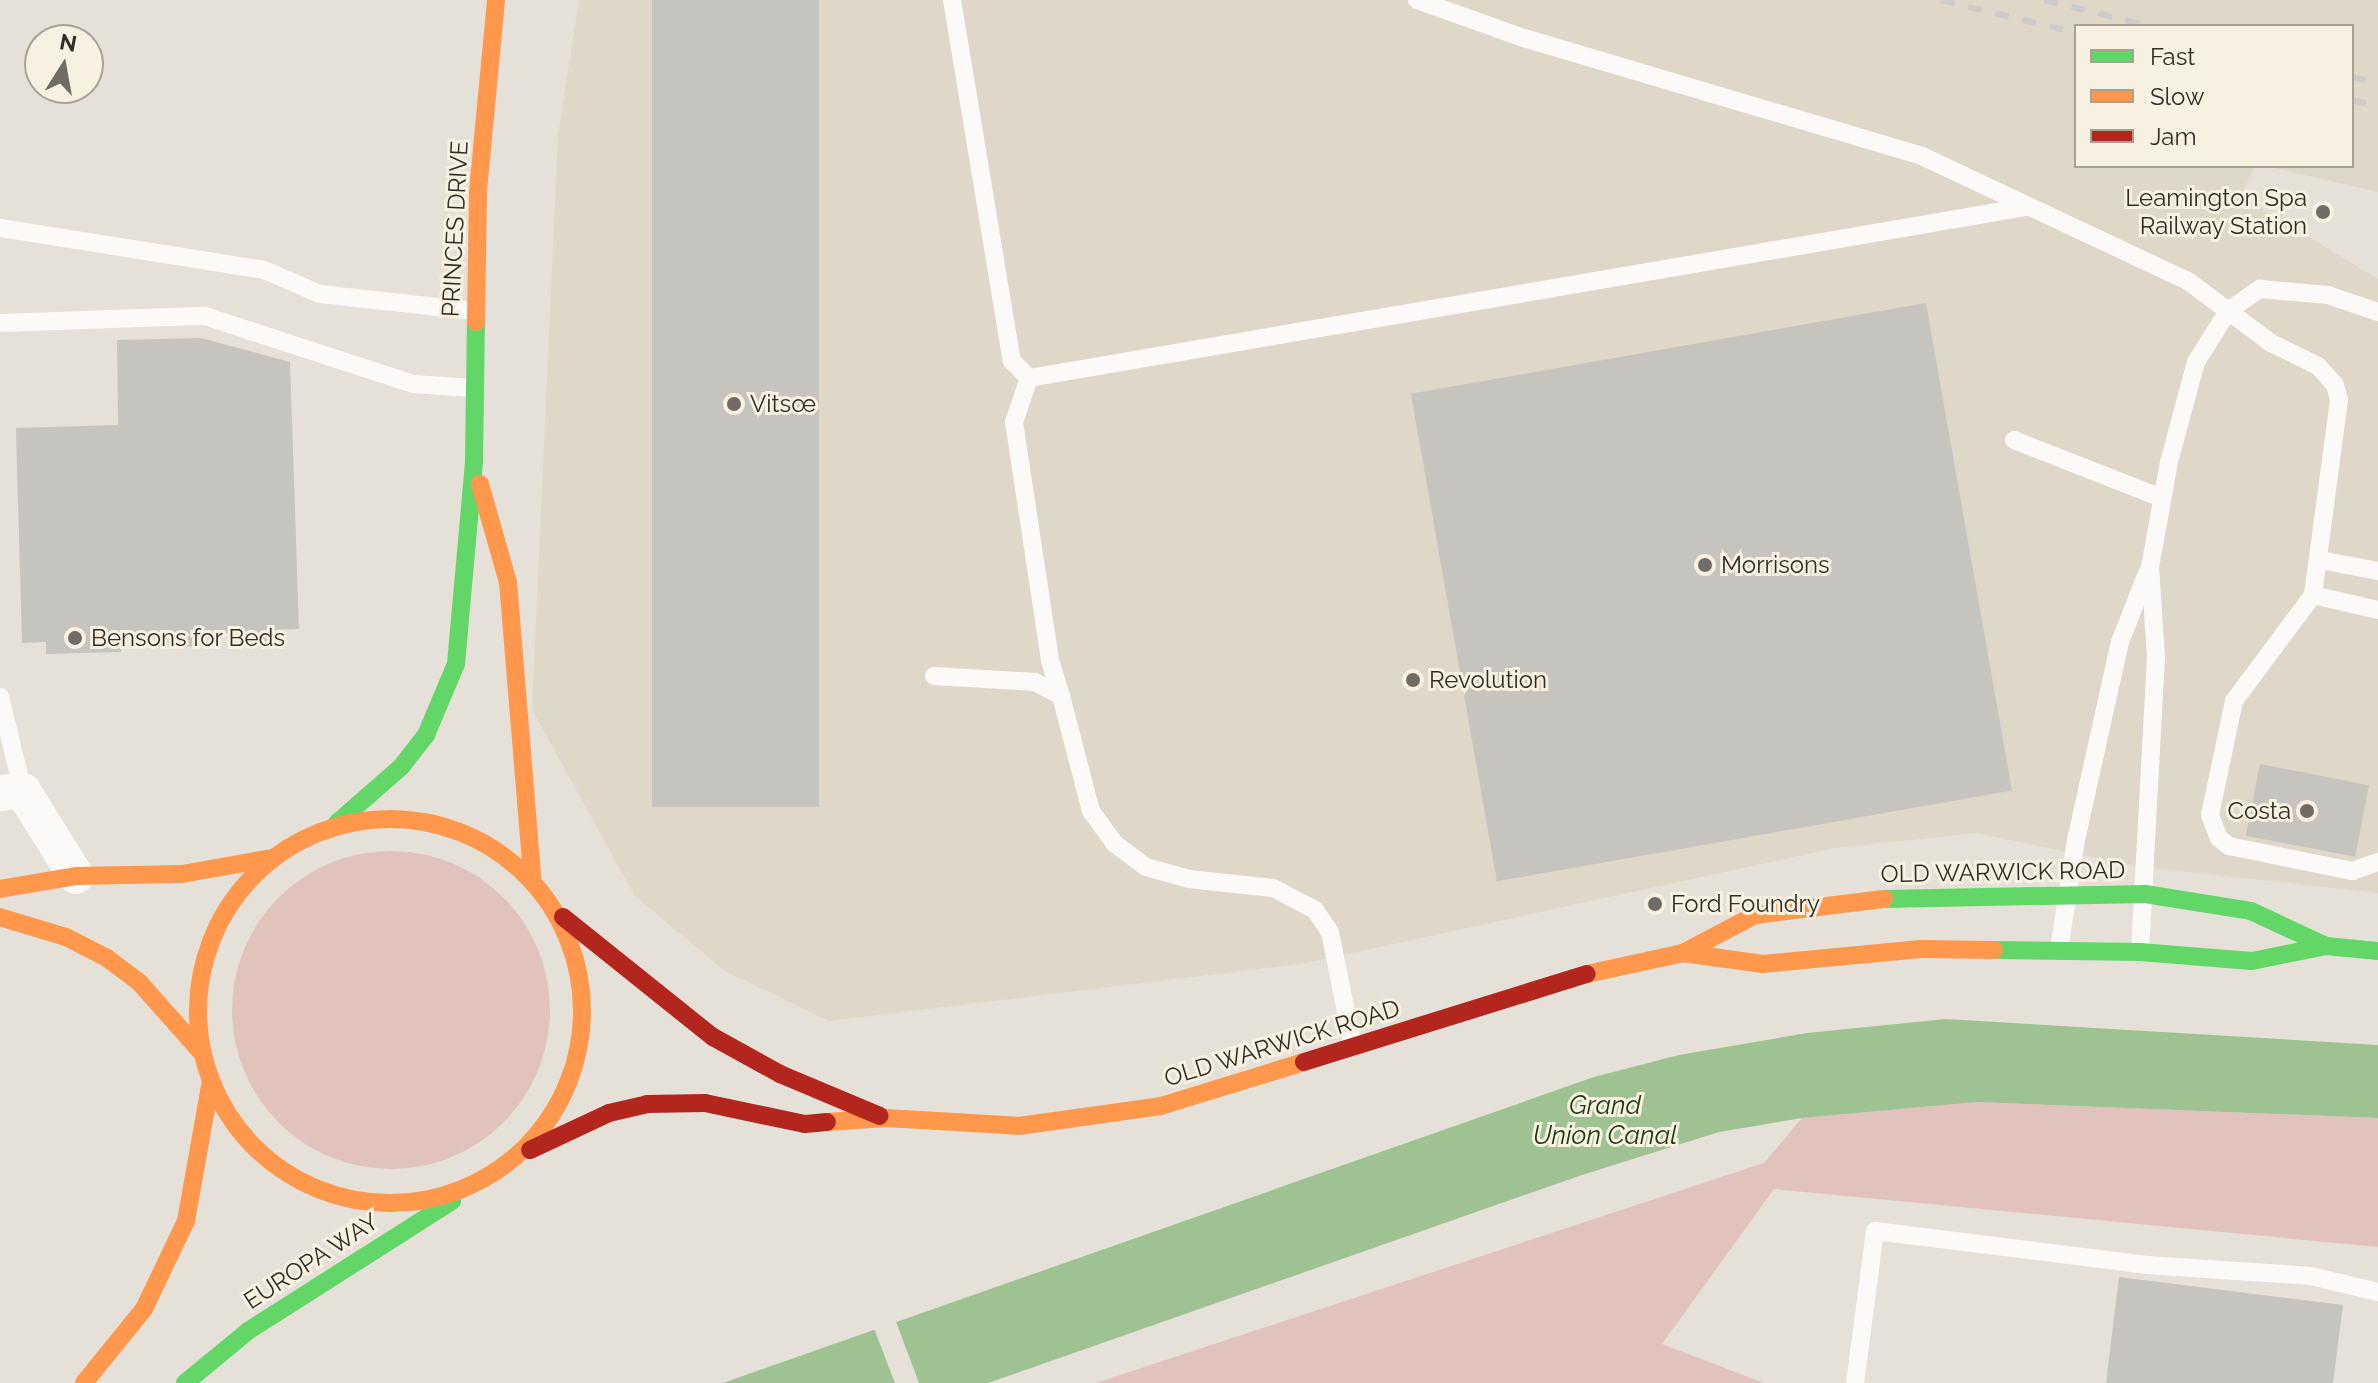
<!DOCTYPE html>
<meta charset="utf-8">
<style>
body{margin:0}
#map{position:relative;width:2378px;height:1383px;overflow:hidden;background:#e5e1d9;font-family:Raleway,sans-serif}
div>[style]{position:absolute}
.built>*{inset:0;background:#dfd7c8}
.green>*{inset:0;background:#e2c2bc}
.round{border-radius:50%}
.water>*{inset:0;background:#9ec292}
.pier>*{inset:0;background:#e5e1d9}
.building>*{inset:0;background:#c6c4be;transform-origin:0 0}
.lane>*{height:18px;margin:-9px;padding:0 9px;transform-origin:9px;border-radius:9px;background:#fbfaf9}
.street>*{height:36px;margin:-18px;padding:0 18px;transform-origin:18px;border-radius:18px;background:#fbfaf9}
.fast>*{height:18px;margin:-9px;padding:0 9px;transform-origin:9px;border-radius:9px;background:#63d668}
.slow>*{height:18px;margin:-9px;padding:0 9px;transform-origin:9px;border-radius:9px;background:#ff974d}
.slow>.ring{margin:-9px;padding:0;box-sizing:content-box;background:none;border:18px solid #ff974d;border-radius:50%}
.jam>*{height:18px;margin:-9px;padding:0 9px;transform-origin:9px;border-radius:9px;background:#b3261e}
.rail>*{height:6px;margin-top:-3px;transform-origin:0;background:repeating-linear-gradient(90deg,#cdccca 0 14px,transparent 0 28px)}
.dots>*{width:22px;height:22px;translate:-50% -50%;box-sizing:border-box;border:4px solid #f8f0e0;border-radius:50%}
span{translate:-50% -50%;white-space:nowrap;text-align:center;line-height:1.15;-webkit-text-stroke:6px #f8f0e0;paint-order:stroke}
.poi-label{font-size:24px;color:#312e28}
.right{translate:-100% -50%;text-align:right}
.left{translate:0 -50%;text-align:left}
.street-label{font-size:24px;color:#312e28}
.water-label{font-size:26px;color:#1a3d11;font-style:italic}
.legend{position:absolute;left:2074px;top:24px;width:280px;height:144px;box-sizing:border-box;background:#f8f0e0;border:2px solid #a8a296;margin:0;padding:10px 14px;list-style:none;font-size:24px;color:#312e28}
.legend li{display:flex;align-items:center;gap:16px;height:40px}
.legend b{width:40px;border:2px solid #a8a296}
.north{position:absolute;left:24px;top:24px;width:80px;height:80px;box-sizing:border-box;background:#f8f0e0;border:2px solid #a8a296;border-radius:50%;rotate:11deg;font-size:22px;font-weight:700;line-height:32px;text-align:center;color:#312e28}
.north::after{content:'';display:block;margin:auto;width:28px;height:36px;background:#706d66;clip-path:polygon(50% 0,100% 100%,50% 72%,0 100%)}
</style>
<div id="map">
<div class="built">
<div style="clip-path:polygon(579px 0,2378px 0,2378px 192px,2266px 166px,2352px 166px,2352px 26px,2076px 26px,2076px 166px,2255px 166px,2241px 196px,2378px 279px,2378px 893px,2134px 866px,1976px 833px,1835px 848px,1306px 963px,829px 1021px,725px 971px,635px 896px,532px 710px,558px 136px)"></div>
</div>
<div class="green">
<div class="round" style="left:232px;top:851px;width:318px;height:318px"></div>
<div style="clip-path:polygon(1977px 1102px,2378px 1118px,2378px 1247px,1774px 1189px,1662px 1344px,1764px 1383px,1096px 1383px,1764px 1163px,1802px 1118px)"></div>
</div>
<div class="water">
<div style="clip-path:polygon(1946px 1019px,2378px 1045px,2378px 1118px,1977px 1102px,1802px 1118px,1719px 1132px,1582px 1175px,988px 1383px,723px 1383px,1594px 1077px,1679px 1055px,1807px 1033px)"></div>
</div>
<div class="pier">
<div style="clip-path:polygon(895px 1319px,919px 1383px,895px 1383px,873px 1326px)"></div>
</div>
<div class="building">
<div style="left:652px;top:0;width:167px;height:807px"></div>
<div style="left:1926px;top:303px;width:495px;height:523px;rotate:80deg"></div>
<div style="clip-path:polygon(201px 338px,290px 362px,299px 629px,269px 630px,269px 642px,229px 643px,229px 633px,205px 634px,205px 646px,165px 647px,164px 637px,121px 639px,121px 652px,46px 654px,46px 642px,22px 643px,16px 428px,118px 425px,117px 340px)"></div>
<div style="left:2260px;top:764px;width:111px;height:73px;rotate:11deg"></div>
<div style="clip-path:polygon(2119px 1277px,2343px 1305px,2333px 1383px,2106px 1383px)"></div>
</div>
<div class="lane">
<div style="left:952px;top:0;width:366px;rotate:80.6deg"></div>
<div style="left:1012px;top:361px;width:24px;rotate:45deg"></div>
<div style="left:1029px;top:378px;width:1012px;rotate:-9.73deg"></div>
<div style="left:1417px;top:0;width:114px;rotate:19.6deg"></div>
<div style="left:1524px;top:38px;width:415px;rotate:16.5deg"></div>
<div style="left:1922px;top:156px;width:294px;rotate:25.2deg"></div>
<div style="left:2188px;top:281px;width:104px;rotate:36.8deg"></div>
<div style="left:2271px;top:343px;width:52px;rotate:26.1deg"></div>
<div style="left:2318px;top:366px;width:25px;rotate:48deg"></div>
<div style="left:2335px;top:385px;width:16px;rotate:75deg"></div>
<div style="left:2339px;top:400px;width:197px;rotate:97.6deg"></div>
<div style="left:2313px;top:595px;width:132px;rotate:126.7deg"></div>
<div style="left:2234px;top:701px;width:116px;rotate:101.9deg"></div>
<div style="left:2210px;top:815px;width:25px;rotate:69deg"></div>
<div style="left:2219px;top:838px;width:13px;rotate:39deg"></div>
<div style="left:2229px;top:846px;width:126px;rotate:11.5deg"></div>
<div style="left:2352px;top:871px;width:28px;rotate:-19deg"></div>
<div style="left:0;top:228px;width:267px;rotate:9deg"></div>
<div style="left:264px;top:270px;width:61px;rotate:23.2deg"></div>
<div style="left:320px;top:294px;width:156px;rotate:6.3deg"></div>
<div style="left:0;top:323px;width:205px;rotate:-2deg"></div>
<div style="left:205px;top:316px;width:219px;rotate:18.1deg"></div>
<div style="left:413px;top:384px;width:59px;rotate:3.9deg"></div>
<div style="left:1029px;top:378px;width:46px;rotate:108.8deg"></div>
<div style="left:1014px;top:422px;width:241px;rotate:81.4deg"></div>
<div style="left:1050px;top:660px;width:38px;rotate:73deg"></div>
<div style="left:2014px;top:440px;width:159px;rotate:21.4deg"></div>
<div style="left:2320px;top:560px;width:59px;rotate:10.7deg"></div>
<div style="left:2313px;top:595px;width:67px;rotate:13deg"></div>
<div style="left:934px;top:676px;width:101px;rotate:3.4deg"></div>
<div style="left:1035px;top:682px;width:30px;rotate:28deg"></div>
<div style="left:1061px;top:696px;width:119px;rotate:75.4deg"></div>
<div style="left:1091px;top:811px;width:39px;rotate:54deg"></div>
<div style="left:1114px;top:843px;width:40px;rotate:37deg"></div>
<div style="left:1146px;top:867px;width:45px;rotate:15.6deg"></div>
<div style="left:1189px;top:879px;width:84px;rotate:6.1deg"></div>
<div style="left:1273px;top:888px;width:47px;rotate:27.6deg"></div>
<div style="left:1315px;top:910px;width:27px;rotate:56deg"></div>
<div style="left:1330px;top:932px;width:117px;rotate:78.7deg"></div>
<div style="left:0;top:697px;width:97px;rotate:76.3deg"></div>
<div style="left:2059px;top:950px;width:111px;rotate:-81.2deg"></div>
<div style="left:2076px;top:840px;width:203px;rotate:-77.5deg"></div>
<div style="left:2120px;top:642px;width:74px;rotate:-68.6deg"></div>
<div style="left:2140px;top:952px;width:295px;rotate:-86.9deg"></div>
<div style="left:2156px;top:657px;width:90px;rotate:-93.8deg"></div>
<div style="left:2150px;top:567px;width:107px;rotate:-79.7deg"></div>
<div style="left:2169px;top:462px;width:104px;rotate:-74.9deg"></div>
<div style="left:2196px;top:362px;width:60px;rotate:-57.9deg"></div>
<div style="left:2228px;top:311px;width:39px;rotate:-35deg"></div>
<div style="left:2260px;top:289px;width:68px;rotate:5deg"></div>
<div style="left:2328px;top:295px;width:53px;rotate:18.8deg"></div>
<div style="left:1855px;top:1383px;width:153px;rotate:-82.5deg"></div>
<div style="left:1875px;top:1231px;width:274px;rotate:7.1deg"></div>
<div style="left:2147px;top:1265px;width:164px;rotate:3.8deg"></div>
<div style="left:2311px;top:1276px;width:69px;rotate:13.4deg"></div>
</div>
<div class="street">
<div style="left:0;top:793px;width:23px;rotate:-5deg"></div>
<div style="left:23px;top:791px;width:100px;rotate:58.1deg"></div>
</div>
<div class="fast">
<div style="left:337px;top:823px;width:85px;rotate:-41.2deg"></div>
<div style="left:401px;top:767px;width:41px;rotate:-52deg"></div>
<div style="left:426px;top:735px;width:77px;rotate:-67.1deg"></div>
<div style="left:456px;top:664px;width:204px;rotate:-84.9deg"></div>
<div style="left:474px;top:461px;width:139px;rotate:-89.2deg"></div>
<div style="left:1884px;top:899px;width:261px;rotate:-1.1deg"></div>
<div style="left:2145px;top:894px;width:107px;rotate:9.1deg"></div>
<div style="left:2251px;top:911px;width:83px;rotate:25deg"></div>
<div style="left:1994px;top:950px;width:146px;rotate:0.8deg"></div>
<div style="left:2140px;top:952px;width:112px;rotate:4.6deg"></div>
<div style="left:2252px;top:961px;width:76px;rotate:-11.5deg"></div>
<div style="left:2326px;top:946px;width:52px;rotate:5.5deg"></div>
<div style="left:185px;top:1383px;width:82px;rotate:-39.5deg"></div>
<div style="left:248px;top:1331px;width:242px;rotate:-32.5deg"></div>
</div>
<div class="slow">
<div style="left:476px;top:322px;width:131px;rotate:-89.1deg"></div>
<div style="left:478px;top:191px;width:192px;rotate:-84.6deg"></div>
<div style="left:480px;top:484px;width:102px;rotate:74.1deg"></div>
<div style="left:508px;top:582px;width:295px;rotate:85.3deg"></div>
<div class="ring" style="left:198px;top:819px;width:366px;height:366px"></div>
<div style="left:0;top:889px;width:77px;rotate:-9.7deg"></div>
<div style="left:76px;top:876px;width:106px;rotate:-1.1deg"></div>
<div style="left:182px;top:874px;width:91px;rotate:-10.1deg"></div>
<div style="left:0;top:917px;width:69px;rotate:16.9deg"></div>
<div style="left:66px;top:937px;width:46px;rotate:27.1deg"></div>
<div style="left:107px;top:958px;width:40px;rotate:37deg"></div>
<div style="left:139px;top:982px;width:96px;rotate:48.4deg"></div>
<div style="left:1683px;top:953px;width:81px;rotate:7.8deg"></div>
<div style="left:1763px;top:964px;width:159px;rotate:-5.4deg"></div>
<div style="left:1921px;top:949px;width:73px;rotate:0.8deg"></div>
<div style="left:1587px;top:974px;width:98px;rotate:-12.3deg"></div>
<div style="left:1683px;top:953px;width:81px;rotate:-27.8deg"></div>
<div style="left:1755px;top:915px;width:130px;rotate:-7.1deg"></div>
<div style="left:827px;top:1122px;width:59px;rotate:-3.9deg"></div>
<div style="left:886px;top:1118px;width:133px;rotate:3.4deg"></div>
<div style="left:1019px;top:1126px;width:143px;rotate:-8deg"></div>
<div style="left:1161px;top:1106px;width:150px;rotate:-17.1deg"></div>
<div style="left:84px;top:1383px;width:95px;rotate:-51deg"></div>
<div style="left:144px;top:1309px;width:98px;rotate:-64.5deg"></div>
<div style="left:186px;top:1221px;width:142px;rotate:-79.9deg"></div>
</div>
<div class="jam">
<div style="left:563px;top:917px;width:192px;rotate:38.7deg"></div>
<div style="left:713px;top:1037px;width:77px;rotate:28.9deg"></div>
<div style="left:780px;top:1074px;width:108px;rotate:22.8deg"></div>
<div style="left:1304px;top:1062px;width:296px;rotate:-17.3deg"></div>
<div style="left:530px;top:1150px;width:87px;rotate:-25.1deg"></div>
<div style="left:609px;top:1113px;width:39px;rotate:-13deg"></div>
<div style="left:647px;top:1104px;width:58px;rotate:-1deg"></div>
<div style="left:705px;top:1103px;width:102px;rotate:11.9deg"></div>
<div style="left:805px;top:1124px;width:22px;rotate:-5deg"></div>
</div>
<div class="rail">
<div style="left:1941px;top:0;width:139px;rotate:13.7deg"></div>
<div style="left:2044px;top:0;width:108px;rotate:13.9deg"></div>
<div style="left:2352px;top:77px;width:27px;rotate:13deg"></div>
<div style="left:2352px;top:100px;width:27px;rotate:13deg"></div>
</div>
<div class="dots">
<div style="left:2323px;top:212px;background:#706d66"></div>
<div style="left:734px;top:404px;background:#706d66"></div>
<div style="left:1705px;top:565px;background:#706d66"></div>
<div style="left:75px;top:638px;background:#706d66"></div>
<div style="left:1413px;top:680px;background:#706d66"></div>
<div style="left:2307px;top:811px;background:#706d66"></div>
<div style="left:1655px;top:904px;background:#706d66"></div>
</div>
<div class="poi-label">
<span class="right" style="left:2307px;top:212px">Leamington Spa<br>Railway Station</span>
<span class="left" style="left:750px;top:404px">Vitsœ</span>
<span class="left" style="left:1721px;top:565px">Morrisons</span>
<span class="left" style="left:91px;top:638px">Bensons for Beds</span>
<span class="left" style="left:1429px;top:680px">Revolution</span>
<span class="right" style="left:2291px;top:811px">Costa</span>
<span class="left" style="left:1671px;top:904px">Ford Foundry</span>
</div>
<div class="street-label">
<span style="left:455px;top:229px;rotate:-87deg">PRINCES DRIVE</span>
<span style="left:2003px;top:872px;rotate:-1deg">OLD WARWICK ROAD</span>
<span style="left:1282px;top:1043px;rotate:-17deg">OLD WARWICK ROAD</span>
<span style="left:311px;top:1261px;rotate:-33deg">EUROPA WAY</span>
</div>
<div class="water-label">
<span style="left:1605px;top:1121px">Grand<br>Union Canal</span>
</div>
<ul class="legend">
<li><b style="height:10px;background:#63d668"></b>Fast</li>
<li><b style="height:10px;background:#ff974d"></b>Slow</li>
<li><b style="height:10px;background:#b3261e"></b>Jam</li>
</ul>
<div class="north">N</div>
</div>
